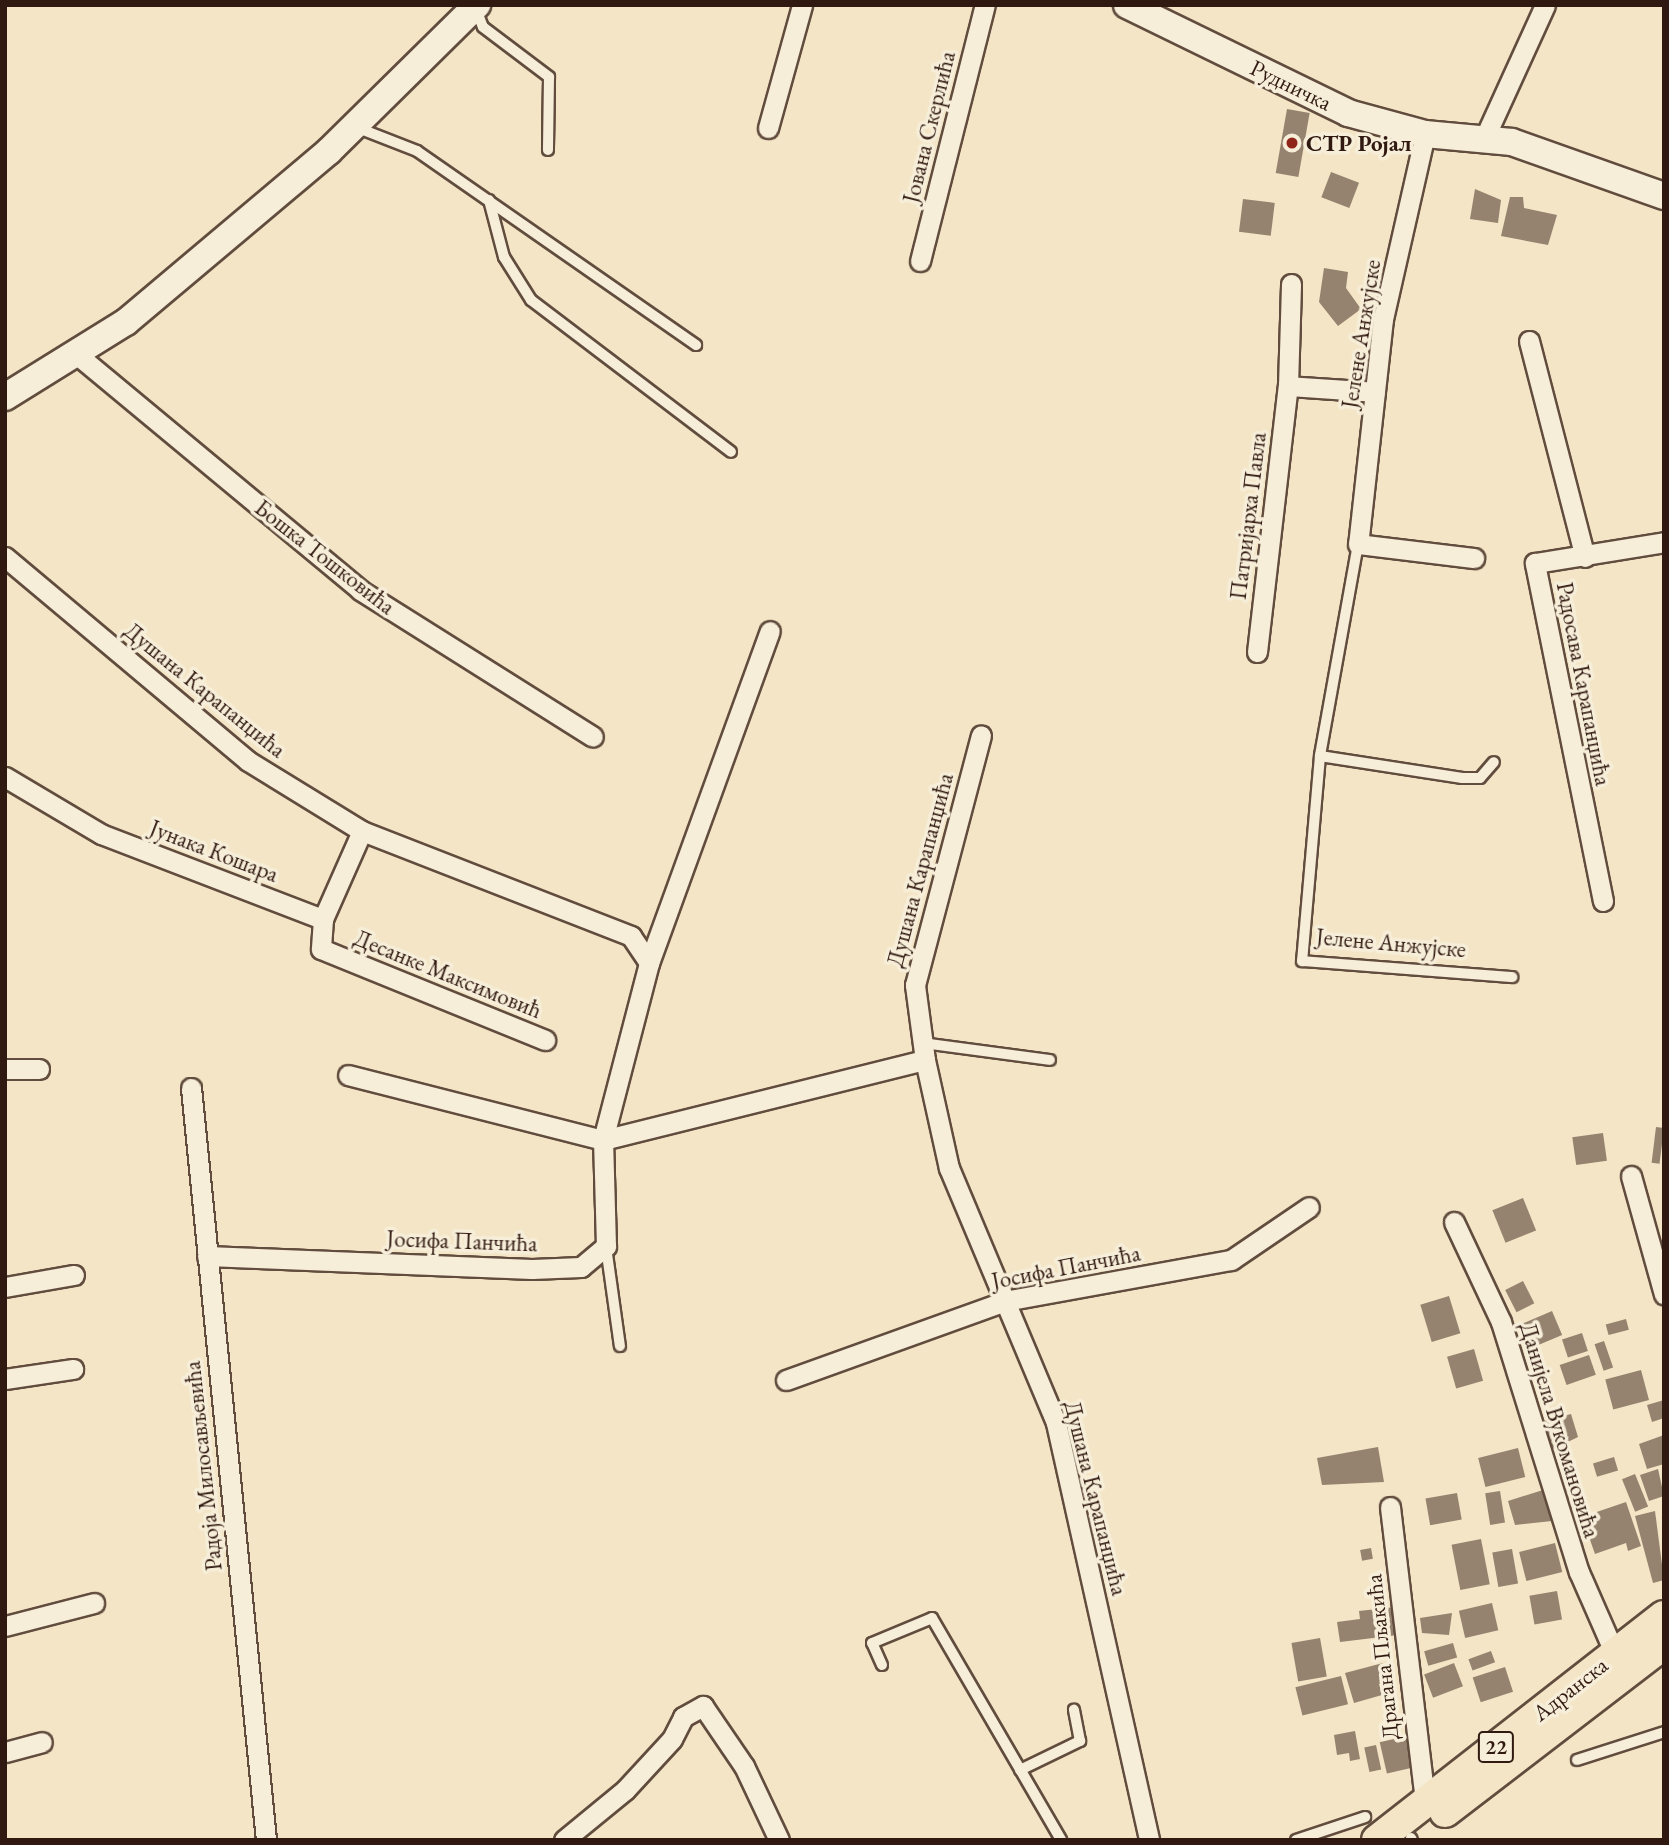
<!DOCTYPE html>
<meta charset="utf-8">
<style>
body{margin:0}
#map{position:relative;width:1669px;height:1845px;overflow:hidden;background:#f3e5c5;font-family:"EB Garamond",serif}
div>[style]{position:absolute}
.building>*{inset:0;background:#95836f;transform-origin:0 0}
.roads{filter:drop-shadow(2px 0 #614c3e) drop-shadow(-2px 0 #614c3e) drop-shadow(0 2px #614c3e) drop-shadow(0 -2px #614c3e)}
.lane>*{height:10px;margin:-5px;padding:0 5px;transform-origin:5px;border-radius:5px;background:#f7eed9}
.street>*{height:19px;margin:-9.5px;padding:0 9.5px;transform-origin:9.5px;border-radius:9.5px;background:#f7eed9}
.secondary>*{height:26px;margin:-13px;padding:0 13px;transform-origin:13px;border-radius:13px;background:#f7eed9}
.primary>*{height:30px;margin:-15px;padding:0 15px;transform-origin:15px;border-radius:15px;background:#f3e5c5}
.dots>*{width:19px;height:19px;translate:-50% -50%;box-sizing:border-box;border:4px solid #f7eed9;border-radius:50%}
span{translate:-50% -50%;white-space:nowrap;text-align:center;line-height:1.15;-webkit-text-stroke:7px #f7eed9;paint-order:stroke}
.shield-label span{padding:2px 5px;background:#f7eed9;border:2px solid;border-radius:5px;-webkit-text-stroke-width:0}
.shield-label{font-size:21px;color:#301911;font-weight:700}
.street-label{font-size:23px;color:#301911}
.poi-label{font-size:23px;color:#301911;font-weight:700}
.left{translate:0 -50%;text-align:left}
.frame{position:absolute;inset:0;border:7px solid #301911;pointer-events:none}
</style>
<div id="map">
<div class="building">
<div style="left:1287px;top:109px;width:23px;height:65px;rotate:10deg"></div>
<div style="left:1331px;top:172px;width:30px;height:27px;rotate:21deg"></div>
<div style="clip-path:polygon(1475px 189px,1501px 200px,1498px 223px,1470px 219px)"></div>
<div style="clip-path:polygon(1510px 197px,1523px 197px,1524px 208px,1557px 215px,1548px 245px,1501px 236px)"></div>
<div style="left:1243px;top:199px;width:32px;height:33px;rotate:7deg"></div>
<div style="clip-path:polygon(1324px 268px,1348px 272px,1346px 288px,1361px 309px,1338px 326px,1319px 302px)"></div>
<div style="left:1656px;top:1127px;width:8px;height:36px;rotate:7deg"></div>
<div style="left:1603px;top:1133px;width:28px;height:31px;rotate:82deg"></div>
<div style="left:1523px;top:1198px;width:35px;height:33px;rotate:68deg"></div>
<div style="left:1523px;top:1281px;width:25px;height:20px;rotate:63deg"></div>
<div style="left:1449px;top:1296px;width:39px;height:30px;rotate:73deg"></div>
<div style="left:1552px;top:1311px;width:26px;height:35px;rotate:67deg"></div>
<div style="left:1626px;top:1319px;width:11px;height:21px;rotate:75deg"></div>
<div style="left:1582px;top:1333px;width:19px;height:21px;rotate:72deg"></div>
<div style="left:1604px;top:1341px;width:28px;height:10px;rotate:71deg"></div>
<div style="left:1474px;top:1349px;width:33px;height:28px;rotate:74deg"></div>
<div style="left:1589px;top:1355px;width:21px;height:31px;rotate:71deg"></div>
<div style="left:1641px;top:1370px;width:31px;height:37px;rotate:75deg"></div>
<div style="clip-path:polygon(1664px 1400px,1664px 1418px,1652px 1422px,1647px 1405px)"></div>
<div style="clip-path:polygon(1571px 1414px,1578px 1437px,1549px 1451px,1541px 1422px)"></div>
<div style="clip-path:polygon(1664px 1435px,1664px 1464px,1647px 1469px,1639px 1444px)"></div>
<div style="clip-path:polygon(1378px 1447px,1384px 1482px,1322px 1485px,1317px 1458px)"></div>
<div style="left:1518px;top:1448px;width:30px;height:41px;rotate:76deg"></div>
<div style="left:1614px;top:1457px;width:14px;height:22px;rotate:73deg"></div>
<div style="clip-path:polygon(1658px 1469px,1664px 1496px,1649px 1501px,1640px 1475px)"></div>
<div style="left:1635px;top:1474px;width:35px;height:14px;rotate:68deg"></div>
<div style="clip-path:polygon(1543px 1490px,1552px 1521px,1515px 1525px,1508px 1501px)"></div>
<div style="left:1500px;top:1491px;width:32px;height:15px;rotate:81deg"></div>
<div style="left:1457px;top:1493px;width:27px;height:32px;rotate:80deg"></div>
<div style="clip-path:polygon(1626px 1502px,1641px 1546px,1628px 1551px,1626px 1543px,1595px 1554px,1582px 1517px)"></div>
<div style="clip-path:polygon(1655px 1511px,1664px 1580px,1653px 1583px,1635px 1516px)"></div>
<div style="left:1481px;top:1539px;width:46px;height:30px;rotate:79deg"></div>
<div style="left:1555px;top:1543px;width:30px;height:37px;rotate:76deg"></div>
<div style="left:1371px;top:1548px;width:11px;height:11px;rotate:80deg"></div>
<div style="left:1512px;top:1549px;width:35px;height:20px;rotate:80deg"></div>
<div style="left:1557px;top:1591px;width:29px;height:28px;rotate:80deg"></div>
<div style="left:1492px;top:1603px;width:28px;height:34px;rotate:77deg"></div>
<div style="clip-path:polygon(1395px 1607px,1398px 1635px,1340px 1642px,1337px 1622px,1360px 1619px,1359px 1611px)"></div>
<div style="clip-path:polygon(1452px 1613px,1449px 1635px,1422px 1633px,1420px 1618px)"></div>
<div style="left:1320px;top:1638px;width:39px;height:29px;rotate:80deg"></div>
<div style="left:1453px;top:1643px;width:15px;height:30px;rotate:74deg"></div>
<div style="left:1491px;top:1651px;width:12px;height:24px;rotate:70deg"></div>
<div style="clip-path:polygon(1383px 1663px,1388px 1682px,1379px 1684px,1382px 1695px,1354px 1703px,1345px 1673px)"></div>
<div style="left:1454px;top:1663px;width:25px;height:32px;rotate:69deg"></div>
<div style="left:1505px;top:1667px;width:26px;height:34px;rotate:72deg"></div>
<div style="left:1341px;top:1676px;width:29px;height:47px;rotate:76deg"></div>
<div style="clip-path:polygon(1355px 1731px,1360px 1759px,1350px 1761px,1349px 1753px,1337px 1755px,1334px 1735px)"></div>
<div style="left:1407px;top:1736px;width:32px;height:28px;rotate:77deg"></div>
<div style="left:1376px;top:1745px;width:25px;height:12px;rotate:78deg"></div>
</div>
<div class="roads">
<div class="lane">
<div style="left:476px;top:9px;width:19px;rotate:69deg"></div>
<div style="left:483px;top:27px;width:83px;rotate:37.1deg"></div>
<div style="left:549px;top:77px;width:73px;rotate:90.8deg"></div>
<div style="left:358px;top:128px;width:63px;rotate:21.3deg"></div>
<div style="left:417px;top:151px;width:340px;rotate:34.8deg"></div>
<div style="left:489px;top:200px;width:59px;rotate:75.3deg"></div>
<div style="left:504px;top:257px;width:51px;rotate:57.9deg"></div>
<div style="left:531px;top:300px;width:251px;rotate:37.2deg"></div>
<div style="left:1358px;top:544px;width:215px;rotate:100.2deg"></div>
<div style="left:1320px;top:756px;width:144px;rotate:8.8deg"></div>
<div style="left:1462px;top:778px;width:18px"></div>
<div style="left:1480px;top:778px;width:21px;rotate:-49deg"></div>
<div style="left:1320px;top:756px;width:206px;rotate:95deg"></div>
<div style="left:1302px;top:961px;width:211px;rotate:4.4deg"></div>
<div style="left:923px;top:1043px;width:128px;rotate:7.6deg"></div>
<div style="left:606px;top:1247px;width:100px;rotate:82deg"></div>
<div style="left:882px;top:1665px;width:24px;rotate:-114deg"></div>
<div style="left:872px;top:1643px;width:65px;rotate:-22.6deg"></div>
<div style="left:932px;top:1618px;width:257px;rotate:59.8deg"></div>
<div style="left:1577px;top:1760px;width:91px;rotate:-17.8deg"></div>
<div style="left:1020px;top:1770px;width:67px;rotate:-25.8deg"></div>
<div style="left:1080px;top:1741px;width:32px;rotate:-101deg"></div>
<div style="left:1411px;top:1838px;width:2px;rotate:63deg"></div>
<div style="left:1296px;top:1840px;width:73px;rotate:-18.4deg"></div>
</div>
<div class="street">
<div style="left:768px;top:128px;width:128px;rotate:-74.5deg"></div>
<div style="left:1425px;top:134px;width:190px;rotate:102.8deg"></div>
<div style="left:1383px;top:319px;width:226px;rotate:96.3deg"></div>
<div style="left:1358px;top:544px;width:117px;rotate:6.9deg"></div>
<div style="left:1484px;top:139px;width:147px;rotate:-65.5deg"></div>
<div style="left:920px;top:261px;width:264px;rotate:-75.8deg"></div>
<div style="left:1529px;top:341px;width:223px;rotate:75.5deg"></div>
<div style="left:75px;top:353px;width:371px;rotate:39.7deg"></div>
<div style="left:360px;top:590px;width:275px;rotate:32.2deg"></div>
<div style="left:1288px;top:386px;width:87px;rotate:3.9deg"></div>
<div style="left:5px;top:557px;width:317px;rotate:40deg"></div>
<div style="left:248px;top:761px;width:134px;rotate:31.6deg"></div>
<div style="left:362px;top:831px;width:289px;rotate:21.3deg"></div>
<div style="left:631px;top:936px;width:32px;rotate:56deg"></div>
<div style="left:649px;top:963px;width:183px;rotate:104.6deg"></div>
<div style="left:603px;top:1140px;width:332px;rotate:-14deg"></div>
<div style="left:925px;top:1060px;width:111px;rotate:77.5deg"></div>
<div style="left:949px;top:1168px;width:277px;rotate:67.2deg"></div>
<div style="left:1056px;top:1423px;width:427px;rotate:77.4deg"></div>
<div style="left:1257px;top:652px;width:268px;rotate:-83.4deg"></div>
<div style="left:1288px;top:386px;width:102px;rotate:-88.3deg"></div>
<div style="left:5px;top:777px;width:112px;rotate:30.7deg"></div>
<div style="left:101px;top:834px;width:238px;rotate:21deg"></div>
<div style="left:323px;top:919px;width:96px;rotate:-66.1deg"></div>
<div style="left:1603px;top:901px;width:345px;rotate:-101.4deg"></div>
<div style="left:1535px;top:563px;width:131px;rotate:-9.2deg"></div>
<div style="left:323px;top:919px;width:30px;rotate:94deg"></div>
<div style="left:321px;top:949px;width:242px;rotate:22.1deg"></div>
<div style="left:649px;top:963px;width:353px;rotate:-70deg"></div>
<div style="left:925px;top:1060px;width:76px;rotate:-97.6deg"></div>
<div style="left:915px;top:985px;width:258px;rotate:-75.2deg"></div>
<div style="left:5px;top:1069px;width:34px"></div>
<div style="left:191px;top:1088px;width:756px;rotate:84.3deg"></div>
<div style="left:1631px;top:1176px;width:123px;rotate:74.4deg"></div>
<div style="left:1454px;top:1222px;width:110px;rotate:64.8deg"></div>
<div style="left:1501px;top:1322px;width:262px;rotate:72.7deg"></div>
<div style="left:1579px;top:1572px;width:90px;rotate:66.3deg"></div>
<div style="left:207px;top:1256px;width:325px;rotate:2.3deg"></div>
<div style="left:532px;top:1269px;width:49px;rotate:-2.3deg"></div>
<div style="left:581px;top:1267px;width:33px;rotate:-40deg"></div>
<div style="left:606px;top:1246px;width:106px;rotate:-91.6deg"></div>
<div style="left:603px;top:1140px;width:263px;rotate:-165.7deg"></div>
<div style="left:5px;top:1287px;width:70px;rotate:-9.9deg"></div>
<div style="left:5px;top:1379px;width:69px;rotate:-8.4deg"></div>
<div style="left:786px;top:1380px;width:233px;rotate:-19.8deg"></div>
<div style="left:1005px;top:1301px;width:230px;rotate:-10.3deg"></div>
<div style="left:1231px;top:1260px;width:94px;rotate:-34.2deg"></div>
<div style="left:1390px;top:1507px;width:297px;rotate:83.2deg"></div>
<div style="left:5px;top:1626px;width:92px;rotate:-14.5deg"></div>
<div style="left:5px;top:1752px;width:38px;rotate:-15deg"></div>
<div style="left:564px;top:1840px;width:79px;rotate:-39.3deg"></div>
<div style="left:625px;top:1790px;width:69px;rotate:-47.3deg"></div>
<div style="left:672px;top:1739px;width:25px;rotate:-63deg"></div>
<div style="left:683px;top:1717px;width:23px;rotate:-29deg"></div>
<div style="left:703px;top:1706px;width:73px;rotate:55.7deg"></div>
<div style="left:744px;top:1766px;width:82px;rotate:64.7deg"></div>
</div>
<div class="secondary">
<div style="left:1127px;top:5px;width:246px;rotate:26deg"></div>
<div style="left:1348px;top:113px;width:80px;rotate:15.3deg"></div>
<div style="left:1425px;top:134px;width:87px;rotate:5.3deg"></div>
<div style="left:1512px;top:142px;width:161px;rotate:19.6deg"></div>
<div style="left:5px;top:397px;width:142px;rotate:-31.8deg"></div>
<div style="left:126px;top:322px;width:265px;rotate:-40.1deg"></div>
<div style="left:329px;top:151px;width:208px;rotate:-44.6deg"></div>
</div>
<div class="primary">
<div style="left:1445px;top:1812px;width:276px;rotate:-37.5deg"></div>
<div style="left:1377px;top:1840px;width:364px;rotate:-38deg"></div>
</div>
</div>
<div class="dots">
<div style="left:1292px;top:143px;background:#8f2418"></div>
</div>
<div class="shield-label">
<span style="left:1496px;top:1747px">22</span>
</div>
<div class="street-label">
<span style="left:1291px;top:85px;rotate:26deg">Рудничка</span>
<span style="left:929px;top:127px;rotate:-76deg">Јована Скерлића</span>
<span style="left:1361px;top:334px;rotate:-81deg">Јелене Анжујске</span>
<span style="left:1248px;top:516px;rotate:-83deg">Патријарха Павла</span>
<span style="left:325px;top:557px;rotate:38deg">Бошка Тошковића</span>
<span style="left:1584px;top:684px;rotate:79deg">Радосава Карапанџића</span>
<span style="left:205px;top:690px;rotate:39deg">Душана Карапанџића</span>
<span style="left:214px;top:851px;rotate:21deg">Јунака Кошара</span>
<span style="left:920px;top:870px;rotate:-75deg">Душана Карапанџића</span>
<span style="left:1391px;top:943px;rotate:5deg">Јелене Анжујске</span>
<span style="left:448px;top:974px;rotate:22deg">Десанке Максимовић</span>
<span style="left:462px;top:1241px;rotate:2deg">Јосифа Панчића</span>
<span style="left:1066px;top:1267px;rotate:-11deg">Јосифа Панчића</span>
<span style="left:1560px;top:1430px;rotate:73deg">Данијела Вукомановића</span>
<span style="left:203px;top:1466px;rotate:-96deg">Радоја Милосављевића</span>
<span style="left:1096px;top:1498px;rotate:76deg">Душана Карапанџића</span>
<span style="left:1382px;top:1657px;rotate:-96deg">Драгана Пљакића</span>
<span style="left:1570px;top:1689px;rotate:-38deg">Адранска</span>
</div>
<div class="poi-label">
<span class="left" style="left:1306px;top:143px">СТР Ројал</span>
</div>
<div class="frame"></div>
</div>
